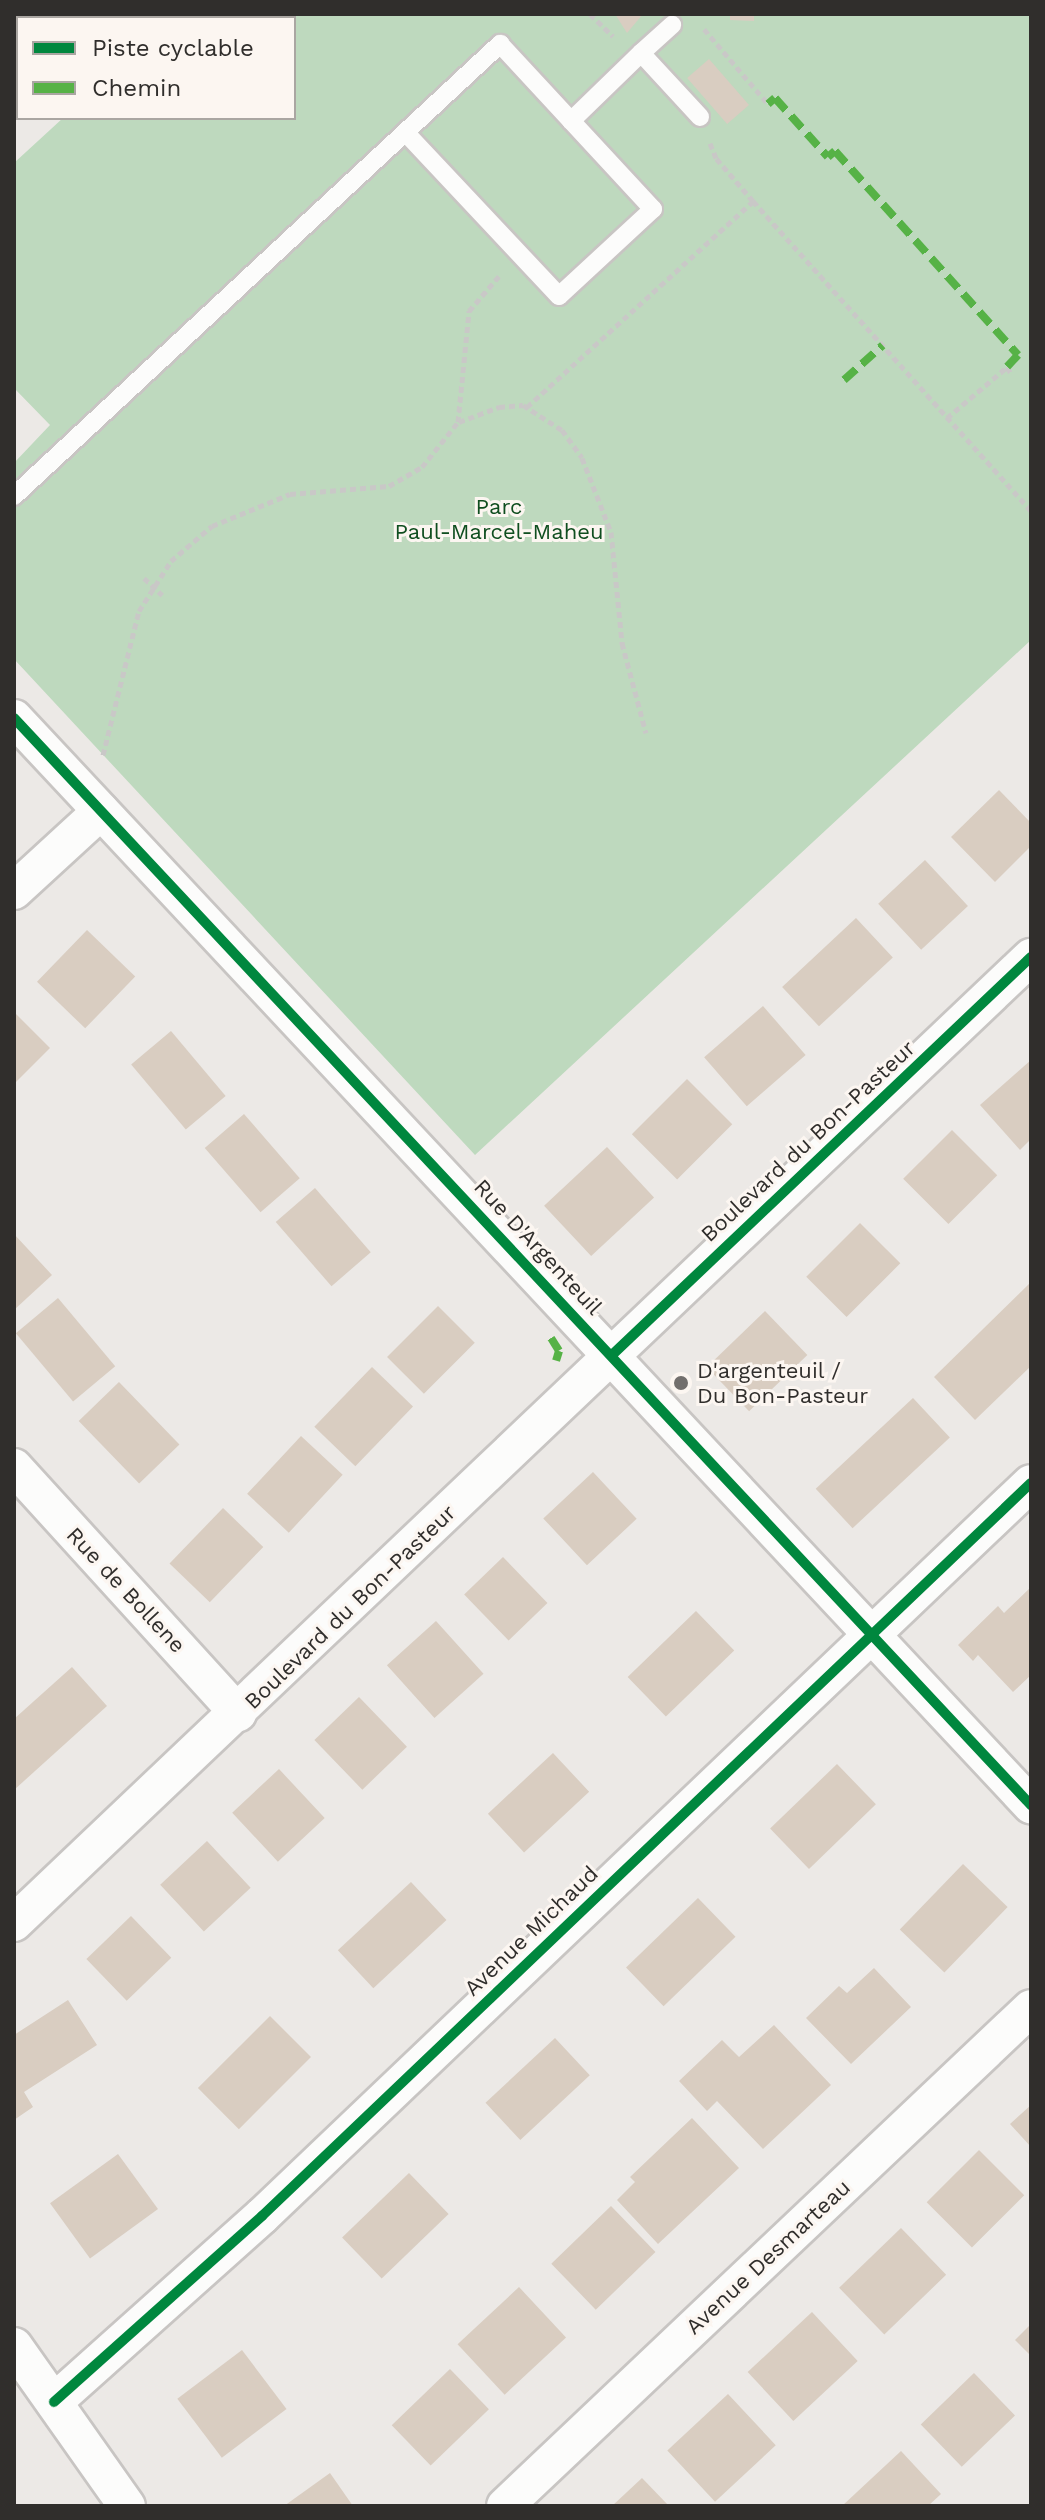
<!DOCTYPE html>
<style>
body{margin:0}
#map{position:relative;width:1045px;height:2520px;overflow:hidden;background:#ece9e6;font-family:"Work Sans",sans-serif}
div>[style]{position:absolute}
.green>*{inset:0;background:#bed9be}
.building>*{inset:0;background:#d9cdc1;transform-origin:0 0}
.path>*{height:5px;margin-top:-2.5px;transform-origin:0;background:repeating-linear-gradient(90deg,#c9c8c7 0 6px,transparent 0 10px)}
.roads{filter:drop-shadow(2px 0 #c8c5c3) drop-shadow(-2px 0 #c8c5c3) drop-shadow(0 2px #c8c5c3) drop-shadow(0 -2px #c8c5c3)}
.lane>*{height:18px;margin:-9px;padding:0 9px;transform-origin:9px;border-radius:9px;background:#fcfcfb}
.street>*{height:36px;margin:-18px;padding:0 18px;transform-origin:18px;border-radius:18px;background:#fcfcfb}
.quiet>*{height:8px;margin-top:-4px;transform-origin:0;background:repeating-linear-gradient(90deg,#56b246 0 16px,transparent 0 24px)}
.cycleway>*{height:10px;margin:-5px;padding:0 5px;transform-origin:5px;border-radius:5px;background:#00873e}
.dots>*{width:22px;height:22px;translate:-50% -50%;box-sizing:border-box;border:4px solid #fcf6f1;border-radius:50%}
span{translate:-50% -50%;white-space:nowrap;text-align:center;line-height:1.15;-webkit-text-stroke:6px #fcf6f1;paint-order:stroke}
.park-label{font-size:22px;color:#0f4e1f}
.street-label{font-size:22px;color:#302e2c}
.poi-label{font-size:22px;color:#302e2c}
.left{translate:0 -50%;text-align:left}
.frame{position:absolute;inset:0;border:16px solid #302e2c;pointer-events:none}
.legend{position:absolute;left:16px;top:16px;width:280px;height:104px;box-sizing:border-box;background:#fcf6f1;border:2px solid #aaa6a2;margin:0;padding:10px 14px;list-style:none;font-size:24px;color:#302e2c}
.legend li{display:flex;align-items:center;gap:16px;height:40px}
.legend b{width:40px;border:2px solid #aaa6a2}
</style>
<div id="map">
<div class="green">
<div style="clip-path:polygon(174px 14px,1031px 14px,1031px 640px,475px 1155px,14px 659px,14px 463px,50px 425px,14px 388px,14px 163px,63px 118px,294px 118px,294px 18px,169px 18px)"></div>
</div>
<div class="building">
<div style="clip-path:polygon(615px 14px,643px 14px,627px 33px)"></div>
<div style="clip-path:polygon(730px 14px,754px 14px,754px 21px,730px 20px)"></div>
<div style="left:709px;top:59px;width:61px;height:29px;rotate:49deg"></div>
<div style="clip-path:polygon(999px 790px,1031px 823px,1031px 846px,995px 882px,951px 837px)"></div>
<div style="left:925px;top:860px;width:63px;height:64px;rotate:47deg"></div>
<div style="left:856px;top:918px;width:54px;height:101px;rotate:47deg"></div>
<div style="left:87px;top:930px;width:67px;height:72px;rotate:44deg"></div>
<div style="left:763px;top:1006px;width:65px;height:78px;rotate:49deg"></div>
<div style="clip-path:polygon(14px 1012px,50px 1048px,14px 1084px)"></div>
<div style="left:171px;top:1031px;width:85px;height:52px;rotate:50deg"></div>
<div style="clip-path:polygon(1031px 1060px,1031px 1139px,1020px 1150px,980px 1105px)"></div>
<div style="left:687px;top:1079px;width:64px;height:78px;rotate:45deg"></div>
<div style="left:244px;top:1114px;width:85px;height:52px;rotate:49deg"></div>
<div style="left:952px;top:1130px;width:64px;height:69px;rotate:45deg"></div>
<div style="left:607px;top:1147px;width:69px;height:86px;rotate:47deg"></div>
<div style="left:315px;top:1188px;width:85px;height:52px;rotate:49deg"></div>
<div style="left:860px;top:1223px;width:57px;height:76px;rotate:45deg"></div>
<div style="clip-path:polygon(14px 1234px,52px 1275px,14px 1310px)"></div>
<div style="clip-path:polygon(1031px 1282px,1031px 1366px,975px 1420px,934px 1377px)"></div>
<div style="left:58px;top:1298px;width:89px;height:55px;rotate:50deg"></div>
<div style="left:438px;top:1306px;width:52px;height:72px;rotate:45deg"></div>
<div style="left:765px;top:1311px;width:61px;height:81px;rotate:46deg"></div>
<div style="left:372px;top:1367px;width:57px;height:83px;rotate:44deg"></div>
<div style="left:119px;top:1382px;width:87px;height:56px;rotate:46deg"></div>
<div style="left:913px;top:1398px;width:54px;height:133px;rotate:47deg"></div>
<div style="left:301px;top:1436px;width:57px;height:79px;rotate:43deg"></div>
<div style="left:593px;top:1472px;width:64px;height:68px;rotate:47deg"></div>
<div style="left:223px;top:1508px;width:56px;height:77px;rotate:44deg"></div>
<div style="left:503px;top:1557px;width:64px;height:54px;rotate:46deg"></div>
<div style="clip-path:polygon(1031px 1587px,1031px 1675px,1013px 1692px,978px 1655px,973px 1661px,958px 1645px,998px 1606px,1004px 1613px)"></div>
<div style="left:696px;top:1611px;width:55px;height:95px;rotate:46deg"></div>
<div style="left:436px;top:1621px;width:71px;height:66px;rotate:48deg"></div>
<div style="clip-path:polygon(72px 1667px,107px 1706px,14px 1790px,14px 1719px)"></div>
<div style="left:359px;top:1697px;width:69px;height:62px;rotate:46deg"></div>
<div style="left:553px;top:1753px;width:53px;height:89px;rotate:47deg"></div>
<div style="left:837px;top:1764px;width:56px;height:93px;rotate:46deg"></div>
<div style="left:279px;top:1769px;width:67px;height:64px;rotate:47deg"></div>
<div style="left:207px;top:1841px;width:64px;height:64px;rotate:47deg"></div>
<div style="left:963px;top:1864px;width:62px;height:91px;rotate:44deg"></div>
<div style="left:411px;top:1882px;width:52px;height:100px;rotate:47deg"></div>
<div style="left:698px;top:1898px;width:54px;height:100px;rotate:46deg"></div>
<div style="left:131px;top:1916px;width:58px;height:62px;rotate:46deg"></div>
<div style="clip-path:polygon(874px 1968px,911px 2007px,851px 2064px,806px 2018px,839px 1986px,847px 1993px)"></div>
<div style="clip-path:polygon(68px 2000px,97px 2045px,24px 2092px,33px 2107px,14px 2120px,14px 2035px)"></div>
<div style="left:270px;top:2016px;width:58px;height:102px;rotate:45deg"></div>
<div style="clip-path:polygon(774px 2025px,831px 2085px,763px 2149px,717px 2101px,707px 2111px,679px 2081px,722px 2040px,739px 2057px)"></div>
<div style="left:555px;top:2038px;width:51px;height:95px;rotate:47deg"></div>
<div style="clip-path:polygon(1031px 2105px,1031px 2147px,1010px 2124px)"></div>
<div style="clip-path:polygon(692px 2118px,739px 2168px,658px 2244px,617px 2200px,635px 2182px,630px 2177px)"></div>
<div style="left:979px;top:2150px;width:64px;height:74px;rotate:45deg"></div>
<div style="left:118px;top:2154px;width:68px;height:84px;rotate:54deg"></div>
<div style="left:409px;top:2173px;width:57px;height:93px;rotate:46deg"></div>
<div style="left:611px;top:2206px;width:64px;height:83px;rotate:46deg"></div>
<div style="left:901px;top:2228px;width:65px;height:86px;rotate:46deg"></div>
<div style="left:519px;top:2287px;width:69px;height:84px;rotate:47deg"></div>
<div style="left:812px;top:2312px;width:67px;height:88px;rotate:47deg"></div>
<div style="clip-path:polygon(1031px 2324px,1031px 2356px,1015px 2340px)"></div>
<div style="left:242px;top:2350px;width:74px;height:81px;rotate:53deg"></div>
<div style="left:450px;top:2369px;width:56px;height:81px;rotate:46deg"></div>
<div style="left:974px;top:2373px;width:59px;height:74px;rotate:46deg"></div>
<div style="left:728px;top:2394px;width:70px;height:83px;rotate:47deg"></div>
<div style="clip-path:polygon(901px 2451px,941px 2494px,928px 2506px,842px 2506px)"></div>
<div style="clip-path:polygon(330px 2473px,353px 2506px,284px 2506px)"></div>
<div style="clip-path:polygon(642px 2478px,669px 2506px,612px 2506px)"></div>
</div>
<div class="path">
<div style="left:590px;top:14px;width:32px;rotate:44deg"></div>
<div style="left:704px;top:29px;width:99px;rotate:49.5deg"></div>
<div style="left:753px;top:201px;width:416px;rotate:48.1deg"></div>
<div style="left:527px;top:407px;width:306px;rotate:-42.3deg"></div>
<div style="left:753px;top:201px;width:57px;rotate:-130.7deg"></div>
<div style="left:716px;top:158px;width:16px;rotate:-112deg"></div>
<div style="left:947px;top:418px;width:79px;rotate:-40.4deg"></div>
<div style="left:1007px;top:367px;width:9px;rotate:58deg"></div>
<div style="left:459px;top:422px;width:43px;rotate:-20.6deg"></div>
<div style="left:499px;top:407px;width:24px;rotate:-5deg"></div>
<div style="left:523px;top:405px;width:46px;rotate:32.7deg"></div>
<div style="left:562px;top:430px;width:34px;rotate:54deg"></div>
<div style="left:582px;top:458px;width:79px;rotate:68.6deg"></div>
<div style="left:611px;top:532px;width:112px;rotate:84.3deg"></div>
<div style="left:622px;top:643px;width:93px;rotate:75.1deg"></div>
<div style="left:144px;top:578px;width:25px;rotate:43deg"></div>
<div style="left:103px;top:755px;width:148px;rotate:-76deg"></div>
<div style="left:139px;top:611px;width:59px;rotate:-57.4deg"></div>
<div style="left:171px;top:561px;width:54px;rotate:-40.5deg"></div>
<div style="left:212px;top:526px;width:84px;rotate:-22.3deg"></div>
<div style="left:290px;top:494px;width:99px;rotate:-4.6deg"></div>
<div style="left:389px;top:486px;width:38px;rotate:-30deg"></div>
<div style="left:422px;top:467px;width:58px;rotate:-51.3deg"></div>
<div style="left:458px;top:422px;width:112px;rotate:-84.3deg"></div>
<div style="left:469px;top:311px;width:46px;rotate:-49.4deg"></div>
</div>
<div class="roads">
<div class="lane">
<div style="left:641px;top:53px;width:42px;rotate:-42.1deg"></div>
<div style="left:571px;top:121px;width:98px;rotate:-44.2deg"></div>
<div style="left:641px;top:53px;width:87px;rotate:47.3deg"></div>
<div style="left:14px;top:496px;width:664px;rotate:-42.92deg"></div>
<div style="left:500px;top:44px;width:225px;rotate:47.2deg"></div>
<div style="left:653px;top:209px;width:128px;rotate:137.2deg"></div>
<div style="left:559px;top:296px;width:222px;rotate:-133.2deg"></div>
</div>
<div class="street">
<div style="left:14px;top:718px;width:1489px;rotate:46.91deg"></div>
<div style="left:14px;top:891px;width:118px;rotate:-42.6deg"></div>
<div style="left:14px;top:1467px;width:333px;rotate:47.7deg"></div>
<div style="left:14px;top:1923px;width:1403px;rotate:-43.53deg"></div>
<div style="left:14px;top:2346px;width:196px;rotate:54.8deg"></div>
<div style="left:54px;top:2402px;width:279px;rotate:-41.8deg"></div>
<div style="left:262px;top:2216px;width:1062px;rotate:-43.63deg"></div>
<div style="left:505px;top:2506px;width:724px;rotate:-43.43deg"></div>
</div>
</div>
<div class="quiet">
<div style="left:768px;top:104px;width:9px;rotate:-41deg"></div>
<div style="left:775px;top:98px;width:79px;rotate:48.1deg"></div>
<div style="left:828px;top:157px;width:9px;rotate:-41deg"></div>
<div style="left:835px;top:151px;width:274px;rotate:48.1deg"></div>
<div style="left:1018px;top:355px;width:16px;rotate:133deg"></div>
<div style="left:844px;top:380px;width:52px;rotate:-41.9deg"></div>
<div style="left:551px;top:1338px;width:15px;rotate:58deg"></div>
<div style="left:559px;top:1351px;width:10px;rotate:107deg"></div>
</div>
<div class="cycleway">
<div style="left:14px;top:718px;width:1489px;rotate:46.91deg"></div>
<div style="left:612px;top:1355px;width:578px;rotate:-43.53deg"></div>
<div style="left:54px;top:2402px;width:279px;rotate:-41.8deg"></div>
<div style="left:262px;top:2216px;width:1062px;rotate:-43.63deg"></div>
</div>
<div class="dots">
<div style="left:681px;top:1383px;background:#726f6d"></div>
</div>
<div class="park-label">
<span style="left:499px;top:519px">Parc<br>Paul-Marcel-Maheu</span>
</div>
<div class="street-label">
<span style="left:808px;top:1141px;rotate:-43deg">Boulevard du Bon-Pasteur</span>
<span style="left:538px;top:1247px;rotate:47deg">Rue D'Argenteuil</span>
<span style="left:126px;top:1590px;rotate:47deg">Rue de Bollene</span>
<span style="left:350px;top:1607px;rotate:-44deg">Boulevard du Bon-Pasteur</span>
<span style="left:531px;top:1931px;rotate:-44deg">Avenue Michaud</span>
<span style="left:768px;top:2257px;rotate:-43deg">Avenue Desmarteau</span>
</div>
<div class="poi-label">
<span class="left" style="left:697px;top:1383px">D'argenteuil /<br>Du Bon-Pasteur</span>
</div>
<div class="frame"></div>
<ul class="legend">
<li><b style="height:10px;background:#00873e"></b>Piste cyclable</li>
<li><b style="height:10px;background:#56b246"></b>Chemin</li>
</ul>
</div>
